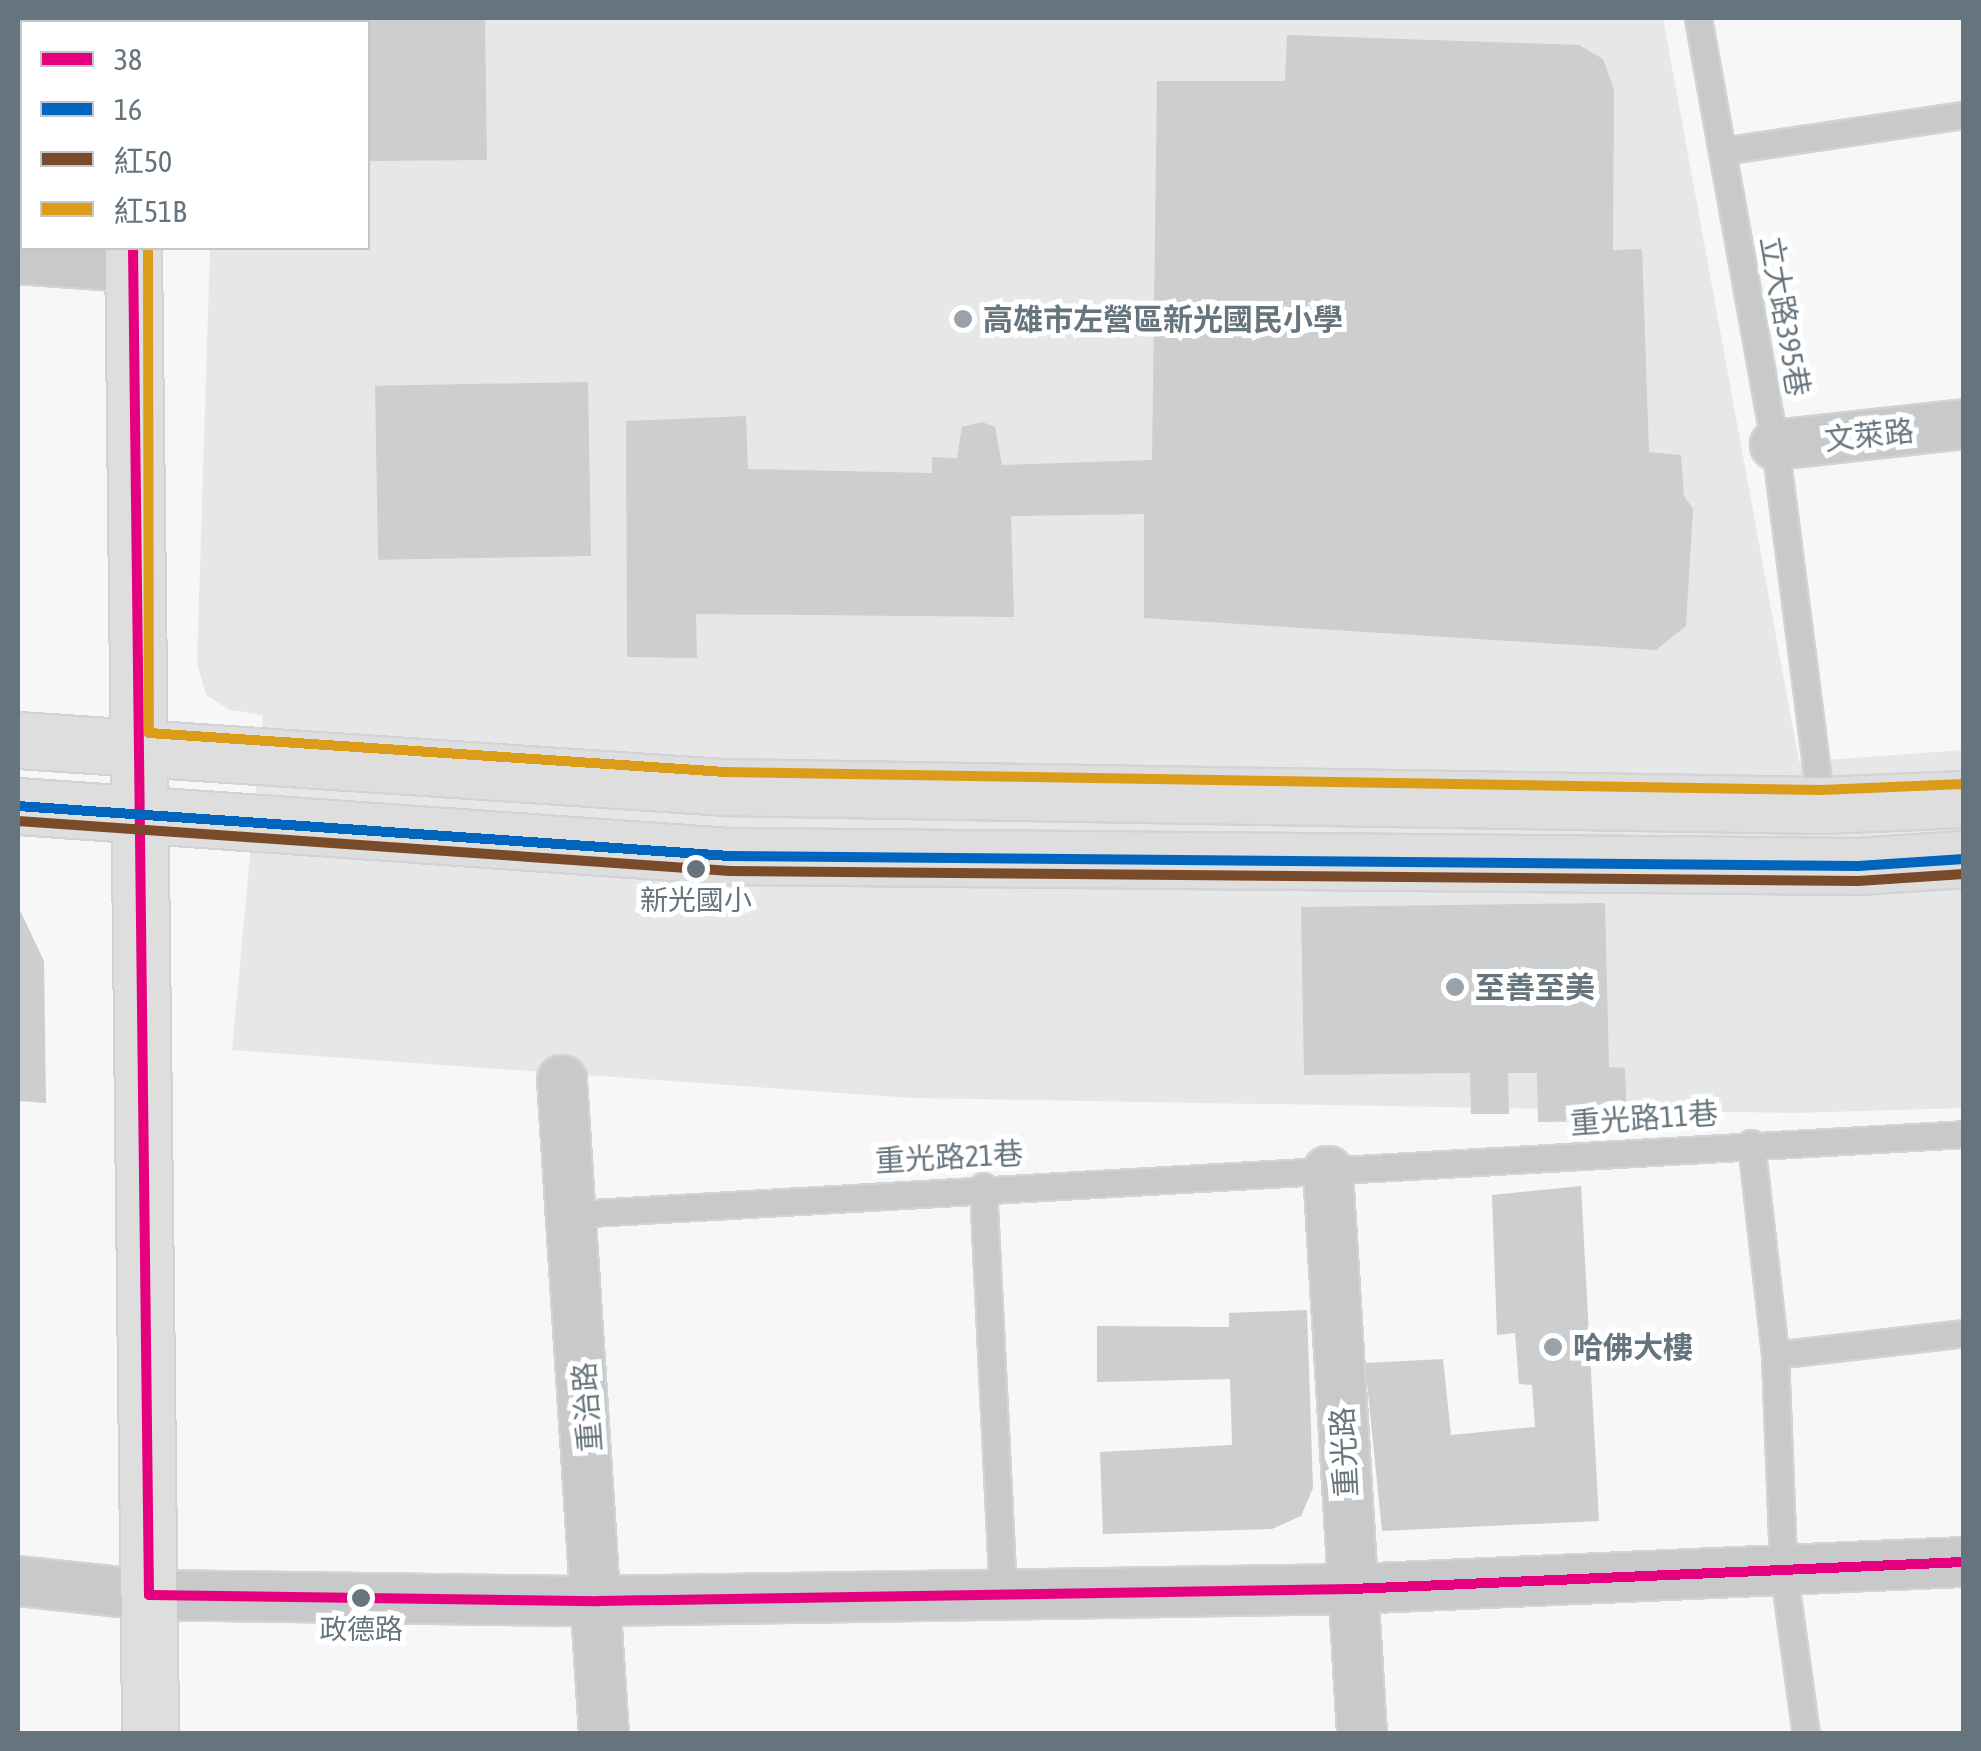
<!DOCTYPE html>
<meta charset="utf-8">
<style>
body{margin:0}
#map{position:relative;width:1981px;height:1751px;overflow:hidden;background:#f7f7f7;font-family:"Asap Condensed","Noto Sans TC",sans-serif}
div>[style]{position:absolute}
.built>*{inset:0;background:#e6e7e7}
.building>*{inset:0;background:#cccecf;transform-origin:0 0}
.roads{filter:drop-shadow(2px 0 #d2d3d4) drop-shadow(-2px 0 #d2d3d4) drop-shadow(0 2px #d2d3d4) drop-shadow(0 -2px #d2d3d4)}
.lane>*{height:25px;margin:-12.5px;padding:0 12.5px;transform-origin:12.5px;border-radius:12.5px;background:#c8c9ca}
.street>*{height:48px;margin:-24px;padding:0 24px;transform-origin:24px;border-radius:24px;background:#c8c9ca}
.secondary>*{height:55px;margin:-27.5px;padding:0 27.5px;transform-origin:27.5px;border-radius:27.5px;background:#dedede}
.bus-1>*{height:10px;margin:-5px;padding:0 5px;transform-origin:5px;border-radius:5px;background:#e5007d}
.bus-2>*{height:10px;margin:-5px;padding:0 5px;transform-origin:5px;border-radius:5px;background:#0065bd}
.bus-3>*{height:10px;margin:-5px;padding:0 5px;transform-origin:5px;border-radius:5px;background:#7a4b2a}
.bus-4>*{height:10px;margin:-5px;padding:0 5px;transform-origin:5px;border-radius:5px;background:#da9c19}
.dots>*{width:28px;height:28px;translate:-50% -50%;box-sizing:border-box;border:5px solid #fff;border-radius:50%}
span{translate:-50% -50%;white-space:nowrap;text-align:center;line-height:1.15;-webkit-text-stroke:10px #fff;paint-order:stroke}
.bus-label{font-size:28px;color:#66747d}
.street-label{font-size:30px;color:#66747d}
.poi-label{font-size:30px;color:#66747d;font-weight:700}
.left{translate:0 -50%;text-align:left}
.frame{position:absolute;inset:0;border:20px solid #66747d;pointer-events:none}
.legend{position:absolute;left:20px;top:20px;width:350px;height:230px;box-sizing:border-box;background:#fff;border:2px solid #c2c7cb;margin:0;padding:12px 18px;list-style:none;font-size:30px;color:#66747d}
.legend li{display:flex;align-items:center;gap:20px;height:50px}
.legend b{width:50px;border:2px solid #c2c7cb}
</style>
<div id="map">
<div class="built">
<div style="clip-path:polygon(224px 18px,1663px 18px,1799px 762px,1963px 750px,1963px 1108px,1795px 1113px,911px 1098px,232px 1050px,263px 715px,230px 710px,206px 695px,197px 663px,210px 248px,368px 248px,368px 22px,224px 22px)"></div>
</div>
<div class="building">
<div style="clip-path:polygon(273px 18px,485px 18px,487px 160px,368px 161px,368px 22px)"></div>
<div style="clip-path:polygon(1287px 35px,1579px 45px,1603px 59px,1614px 89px,1613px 250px,1642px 249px,1649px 452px,1681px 455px,1684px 496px,1693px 509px,1686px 626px,1656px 650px,1144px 618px,1144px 514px,1011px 516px,1014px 617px,696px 614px,697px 658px,627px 657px,626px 421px,746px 416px,748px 469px,932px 473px,932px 457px,957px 458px,962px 427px,982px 422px,995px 427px,1002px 465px,1152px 460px,1157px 81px,1285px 81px)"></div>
<div style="left:588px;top:382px;width:174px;height:213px;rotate:89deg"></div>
<div style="clip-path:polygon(1605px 903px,1609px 1067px,1625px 1068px,1627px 1121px,1538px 1122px,1537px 1073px,1508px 1073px,1509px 1114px,1471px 1114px,1470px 1073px,1304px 1075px,1301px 907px)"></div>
<div style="clip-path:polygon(18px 906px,44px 961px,46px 1103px,18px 1101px)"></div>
<div style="clip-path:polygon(1581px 1186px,1599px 1521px,1382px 1531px,1365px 1363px,1443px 1359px,1451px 1435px,1535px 1427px,1532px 1385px,1519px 1384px,1515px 1333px,1497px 1335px,1492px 1195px)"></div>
<div style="clip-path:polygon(1307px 1310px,1313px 1488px,1301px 1516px,1272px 1529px,1103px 1534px,1100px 1452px,1232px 1445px,1230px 1379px,1097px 1382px,1097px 1326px,1229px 1327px,1229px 1313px)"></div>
</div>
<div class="roads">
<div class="lane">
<div style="left:1698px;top:18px;width:434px;rotate:79.8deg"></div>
<div style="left:1775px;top:445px;width:363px;rotate:82.7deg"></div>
<div style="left:1722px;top:151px;width:245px;rotate:-8.5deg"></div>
<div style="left:1751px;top:1143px;width:213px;rotate:83.5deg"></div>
<div style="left:1775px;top:1355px;width:212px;rotate:87.8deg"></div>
<div style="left:1783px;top:1567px;width:169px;rotate:82.2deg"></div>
<div style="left:983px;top:1186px;width:409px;rotate:87.2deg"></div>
<div style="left:574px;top:1214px;width:1392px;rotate:-3.29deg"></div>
<div style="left:1775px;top:1355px;width:190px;rotate:-6.6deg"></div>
</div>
<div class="street">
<div style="left:18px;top:259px;width:115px;rotate:4deg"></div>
<div style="left:1775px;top:445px;width:190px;rotate:-6.3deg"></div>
<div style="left:562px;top:1080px;width:655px;rotate:86.33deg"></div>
<div style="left:1328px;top:1171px;width:564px;rotate:86.54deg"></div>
<div style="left:18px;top:1581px;width:132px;rotate:6.1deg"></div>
<div style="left:149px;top:1595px;width:450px;rotate:0.8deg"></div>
<div style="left:599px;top:1601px;width:753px;rotate:-0.91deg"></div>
<div style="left:1352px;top:1589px;width:613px;rotate:-2.53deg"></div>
</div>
<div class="secondary">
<div style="left:128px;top:18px;width:4px;rotate:90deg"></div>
<div style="left:133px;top:248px;width:1486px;rotate:89.34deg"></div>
<div style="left:18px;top:740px;width:708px;rotate:3.81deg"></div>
<div style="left:724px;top:787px;width:1097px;rotate:0.94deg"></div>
<div style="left:1821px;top:805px;width:143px;rotate:-2.4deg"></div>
<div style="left:18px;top:806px;width:714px;rotate:4.02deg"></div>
<div style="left:730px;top:856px;width:1128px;rotate:0.51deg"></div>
<div style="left:1858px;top:866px;width:106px;rotate:-3.8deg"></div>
</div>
</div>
<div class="bus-1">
<div style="left:133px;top:248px;width:1347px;rotate:89.32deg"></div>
<div style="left:149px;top:1595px;width:450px;rotate:0.8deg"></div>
<div style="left:599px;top:1601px;width:753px;rotate:-0.91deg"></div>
<div style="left:1352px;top:1589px;width:613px;rotate:-2.53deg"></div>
</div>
<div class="bus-2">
<div style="left:18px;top:806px;width:714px;rotate:4.02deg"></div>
<div style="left:730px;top:856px;width:1128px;rotate:0.51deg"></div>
<div style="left:1858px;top:866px;width:106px;rotate:-3.8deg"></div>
</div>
<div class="bus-3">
<div style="left:18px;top:821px;width:714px;rotate:4.02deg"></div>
<div style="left:730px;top:871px;width:1128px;rotate:0.51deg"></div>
<div style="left:1858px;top:881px;width:106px;rotate:-3.8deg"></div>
</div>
<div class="bus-4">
<div style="left:148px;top:248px;width:485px;rotate:89.9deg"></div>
<div style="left:149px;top:733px;width:577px;rotate:3.87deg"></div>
<div style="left:725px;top:772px;width:1096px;rotate:0.94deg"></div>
<div style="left:1821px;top:790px;width:142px;rotate:-2.4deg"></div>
</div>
<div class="dots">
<div style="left:963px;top:319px;background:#99a2a8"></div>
<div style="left:696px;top:869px;background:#66747d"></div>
<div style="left:1455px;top:987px;background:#99a2a8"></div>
<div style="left:1553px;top:1347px;background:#99a2a8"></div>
<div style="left:361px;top:1598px;background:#66747d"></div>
</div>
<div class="bus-label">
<span style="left:696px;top:900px">新光國小</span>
<span style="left:361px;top:1629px">政德路</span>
</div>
<div class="street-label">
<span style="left:1785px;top:316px;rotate:80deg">立大路395巷</span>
<span style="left:1869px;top:435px;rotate:-6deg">文萊路</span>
<span style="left:1644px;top:1118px;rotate:-4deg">重光路11巷</span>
<span style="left:949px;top:1157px;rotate:-3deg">重光路21巷</span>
<span style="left:587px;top:1407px;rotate:-94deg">重治路</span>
<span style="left:1344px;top:1452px;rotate:-93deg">重光路</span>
</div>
<div class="poi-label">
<span class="left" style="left:983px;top:319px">高雄市左營區新光國民小學</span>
<span class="left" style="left:1475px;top:987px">至善至美</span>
<span class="left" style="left:1573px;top:1347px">哈佛大樓</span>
</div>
<div class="frame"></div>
<ul class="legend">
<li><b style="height:12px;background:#e5007d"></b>38</li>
<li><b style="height:12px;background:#0065bd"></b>16</li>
<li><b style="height:12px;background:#7a4b2a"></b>紅50</li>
<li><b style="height:12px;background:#da9c19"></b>紅51B</li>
</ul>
</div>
